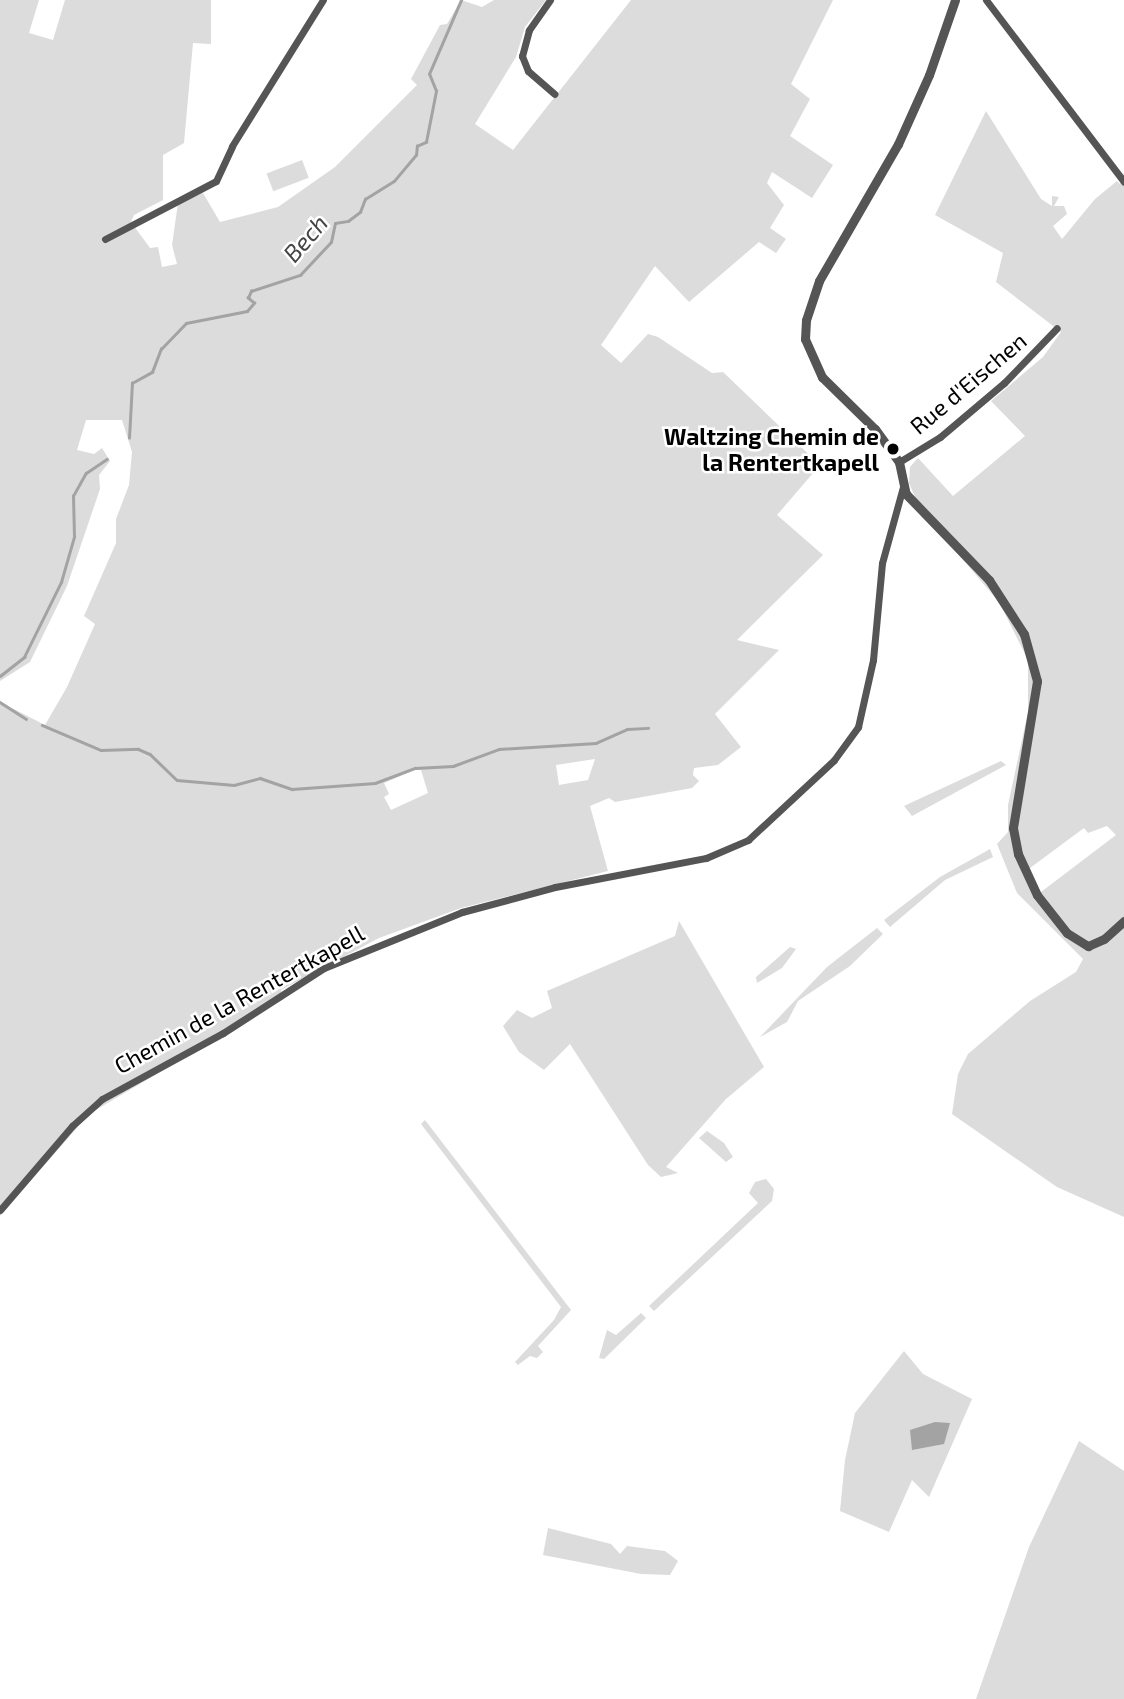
<!DOCTYPE html>
<style>
body{margin:0}
#map{position:relative;width:1124px;height:1699px;overflow:hidden;background:#fff;font-family:"Exo 2",sans-serif}
div>[style]{position:absolute}
.green>*{inset:0;background:#dcdcdc;transform-origin:0 0}
.water>*{inset:0;background:#a3a3a3}
.stream>*{height:2.5px;margin:-1.25px;padding:0 1.25px;transform-origin:1.25px;border-radius:1.25px;background:#a3a3a3}
.minor>*{height:7px;margin:-3.5px;padding:0 3.5px;transform-origin:3.5px;border-radius:3.5px;background:#555}
.tertiary>*{height:9px;margin:-4.5px;padding:0 4.5px;transform-origin:4.5px;border-radius:4.5px;background:#555}
.dots>*{width:19px;height:19px;translate:-50% -50%;box-sizing:border-box;border:4px solid #fff;border-radius:50%}
span{translate:-50% -50%;white-space:nowrap;text-align:center;line-height:1.15;-webkit-text-stroke:5px #fff;paint-order:stroke}
.street-label{font-size:23px;color:#000}
.poi-label{font-size:23px;color:#000;font-weight:700}
.right{translate:-100% -50%;text-align:right}
.water-label{font-size:24px;color:#444;font-style:italic}
</style>
<div id="map">
<div class="green">
<div style="clip-path:polygon(evenodd,0 0,39px 0,29px 33px,53px 40px,65px 0,211px 0,211px 44px,193px 43px,184px 143px,163px 155px,163px 200px,134px 215px,131px 222px,150px 248px,158px 247px,162px 267px,177px 264px,172px 245px,178px 203px,203px 193px,220px 222px,278px 207px,335px 167px,417px 85px,411px 79px,440px 25px,447px 24px,461px 0,482px 7px,494px 0,546px 0,525px 27px,516px 57px,475px 124px,513px 150px,631px 0,833px 0,791px 84px,810px 99px,790px 136px,833px 165px,812px 198px,772px 172px,767px 183px,784px 205px,770px 228px,786px 239px,776px 253px,759px 242px,689px 302px,655px 266px,601px 345px,621px 363px,648px 334px,658px 337px,712px 373px,723px 372px,820px 465px,777px 515px,823px 555px,737px 640px,779px 650px,715px 714px,741px 747px,718px 765px,694px 768px,693px 775px,699px 781px,692px 788px,615px 802px,609px 798px,590px 806px,608px 871px,461px 908px,379px 938px,281px 990px,284px 999px,89px 1114px,0 1216px,0 702px,45px 725px,67px 687px,95px 624px,84px 616px,116px 543px,116px 519px,129px 485px,132px 452px,122px 420px,86px 420px,77px 450px,94px 454px,102px 448px,110px 461px,99px 475px,100px 489px,67px 586px,30px 662px,0 681px,0 0,595px 759px,588px 780px,559px 785px,556px 765px,595px 759px,0 0,415px 770px,421px 770px,428px 793px,391px 810px,384px 797px,389px 794px,384px 783px,415px 770px)"></div>
<div style="clip-path:polygon(evenodd,986px 111px,1041px 199px,1052px 206px,1052px 196px,1059px 197px,1054px 206px,1064px 206px,1067px 214px,1053px 226px,1062px 239px,1095px 199px,1117px 181px,1120px 184px,1124px 173px,1124px 1217px,1057px 1187px,952px 1114px,958px 1074px,968px 1054px,1030px 1001px,1076px 972px,1083px 959px,1017px 893px,997px 844px,1008px 832px,1008px 805px,1028px 712px,1028px 660px,999px 602px,958px 554px,956px 542px,916px 499px,909px 483px,910px 467px,918px 458px,953px 496px,1025px 436px,991px 401px,1043px 357px,1061px 332px,996px 282px,1003px 253px,935px 215px,986px 111px,1107px 826px,1116px 835px,1037px 895px,1026px 871px,1084px 828px,1088px 833px,1107px 826px)"></div>
<div style="left:302px;top:160px;width:19px;height:38px;rotate:69deg"></div>
<div style="clip-path:polygon(1001px 761px,1006px 765px,912px 816px,904px 806px)"></div>
<div style="clip-path:polygon(990px 849px,993px 857px,945px 880px,890px 927px,884px 920px,940px 877px)"></div>
<div style="clip-path:polygon(679px 921px,764px 1067px,726px 1099px,666px 1167px,678px 1173px,661px 1177px,648px 1165px,570px 1044px,544px 1070px,519px 1052px,503px 1026px,517px 1010px,532px 1018px,552px 1008px,547px 991px,675px 936px)"></div>
<div style="clip-path:polygon(877px 928px,883px 934px,850px 966px,798px 1001px,787px 1022px,760px 1037px,827px 967px)"></div>
<div style="clip-path:polygon(790px 947px,796px 949px,782px 968px,757px 983px,756px 977px)"></div>
<div style="clip-path:polygon(425px 1120px,571px 1310px,538px 1346px,543px 1352px,537px 1358px,530px 1356px,518px 1365px,515px 1362px,554px 1320px,561px 1307px,421px 1124px)"></div>
<div style="clip-path:polygon(707px 1131px,724px 1143px,733px 1157px,726px 1162px,699px 1138px)"></div>
<div style="clip-path:polygon(766px 1179px,774px 1189px,772px 1201px,654px 1311px,649px 1306px,758px 1203px,749px 1193px,755px 1182px)"></div>
<div style="clip-path:polygon(641px 1313px,646px 1318px,604px 1359px,599px 1358px,607px 1330px,616px 1335px)"></div>
<div style="clip-path:polygon(904px 1351px,923px 1374px,972px 1399px,929px 1497px,912px 1480px,889px 1532px,840px 1511px,845px 1460px,855px 1413px)"></div>
<div style="clip-path:polygon(1079px 1441px,1124px 1471px,1124px 1699px,976px 1699px,1029px 1547px)"></div>
<div style="clip-path:polygon(548px 1528px,611px 1544px,620px 1554px,627px 1546px,665px 1551px,678px 1561px,670px 1575px,641px 1574px,543px 1555px)"></div>
</div>
<div class="water">
<div style="clip-path:polygon(935px 1422px,950px 1423px,944px 1444px,912px 1450px,910px 1430px)"></div>
</div>
<div class="stream">
<div style="left:129px;top:438px;width:55px;rotate:-86.9deg"></div>
<div style="left:132px;top:383px;width:23px;rotate:-29deg"></div>
<div style="left:152px;top:372px;width:25px;rotate:-69deg"></div>
<div style="left:161px;top:349px;width:36px;rotate:-46deg"></div>
<div style="left:186px;top:323px;width:62px;rotate:-11.1deg"></div>
<div style="left:247px;top:311px;width:11px;rotate:-49deg"></div>
<div style="left:254px;top:303px;width:8px;rotate:-140deg"></div>
<div style="left:248px;top:298px;width:8px;rotate:-67deg"></div>
<div style="left:251px;top:291px;width:52px;rotate:-18.1deg"></div>
<div style="left:300px;top:275px;width:45px;rotate:-46.8deg"></div>
<div style="left:331px;top:242px;width:19px;rotate:-78deg"></div>
<div style="left:335px;top:223px;width:13px;rotate:-9deg"></div>
<div style="left:348px;top:221px;width:15px;rotate:-37deg"></div>
<div style="left:360px;top:212px;width:14px;rotate:-69deg"></div>
<div style="left:365px;top:199px;width:34px;rotate:-32deg"></div>
<div style="left:394px;top:181px;width:34px;rotate:-50deg"></div>
<div style="left:416px;top:155px;width:9px;rotate:-84deg"></div>
<div style="left:417px;top:146px;width:10px;rotate:-24deg"></div>
<div style="left:426px;top:142px;width:52px;rotate:-78.9deg"></div>
<div style="left:436px;top:91px;width:18px;rotate:-112deg"></div>
<div style="left:429px;top:74px;width:81px;rotate:-66.6deg"></div>
<div style="left:0;top:676px;width:31px;rotate:-38deg"></div>
<div style="left:24px;top:657px;width:84px;rotate:-63.7deg"></div>
<div style="left:61px;top:582px;width:47px;rotate:-73.9deg"></div>
<div style="left:74px;top:537px;width:41px;rotate:-91.4deg"></div>
<div style="left:73px;top:496px;width:26px;rotate:-61deg"></div>
<div style="left:86px;top:473px;width:25px;rotate:-34deg"></div>
<div style="left:0;top:702px;width:31px;rotate:33deg"></div>
<div style="left:42px;top:725px;width:64px;rotate:23deg"></div>
<div style="left:101px;top:750px;width:37px;rotate:-2deg"></div>
<div style="left:138px;top:749px;width:13px;rotate:23deg"></div>
<div style="left:150px;top:754px;width:37px;rotate:44deg"></div>
<div style="left:177px;top:780px;width:57px;rotate:5deg"></div>
<div style="left:234px;top:785px;width:27px;rotate:-15deg"></div>
<div style="left:260px;top:778px;width:34px;rotate:19deg"></div>
<div style="left:292px;top:789px;width:83px;rotate:-4.1deg"></div>
<div style="left:375px;top:783px;width:43px;rotate:-20.6deg"></div>
<div style="left:415px;top:768px;width:38px;rotate:-3deg"></div>
<div style="left:453px;top:766px;width:49px;rotate:-20.3deg"></div>
<div style="left:499px;top:749px;width:97px;rotate:-3.5deg"></div>
<div style="left:596px;top:743px;width:34px;rotate:-24deg"></div>
<div style="left:627px;top:729px;width:21px;rotate:-3deg"></div>
</div>
<div class="minor">
<div style="left:550px;top:0;width:37px;rotate:125deg"></div>
<div style="left:529px;top:30px;width:27px;rotate:105deg"></div>
<div style="left:522px;top:56px;width:16px;rotate:68deg"></div>
<div style="left:528px;top:71px;width:35px;rotate:41deg"></div>
<div style="left:986px;top:0;width:228px;rotate:52.8deg"></div>
<div style="left:105px;top:239px;width:125px;rotate:-27.6deg"></div>
<div style="left:216px;top:181px;width:38px;rotate:-65deg"></div>
<div style="left:232px;top:146px;width:172px;rotate:-58.1deg"></div>
<div style="left:899px;top:462px;width:48px;rotate:-31.4deg"></div>
<div style="left:940px;top:437px;width:84px;rotate:-40.2deg"></div>
<div style="left:1004px;top:383px;width:76px;rotate:-46.1deg"></div>
<div style="left:0;top:1210px;width:111px;rotate:-49.4deg"></div>
<div style="left:72px;top:1126px;width:40px;rotate:-42deg"></div>
<div style="left:102px;top:1099px;width:138px;rotate:-28.6deg"></div>
<div style="left:223px;top:1033px;width:120px;rotate:-32.8deg"></div>
<div style="left:324px;top:968px;width:149px;rotate:-22.1deg"></div>
<div style="left:462px;top:912px;width:96px;rotate:-15deg"></div>
<div style="left:555px;top:887px;width:154px;rotate:-10.9deg"></div>
<div style="left:706px;top:858px;width:46px;rotate:-23.2deg"></div>
<div style="left:748px;top:840px;width:117px;rotate:-42.9deg"></div>
<div style="left:834px;top:760px;width:41px;rotate:-54deg"></div>
<div style="left:858px;top:727px;width:69px;rotate:-77.4deg"></div>
<div style="left:873px;top:660px;width:97px;rotate:-84.7deg"></div>
<div style="left:882px;top:563px;width:79px;rotate:-74.6deg"></div>
</div>
<div class="tertiary">
<div style="left:955px;top:0;width:79px;rotate:109.1deg"></div>
<div style="left:929px;top:75px;width:76px;rotate:114.2deg"></div>
<div style="left:898px;top:144px;width:158px;rotate:120deg"></div>
<div style="left:819px;top:281px;width:41px;rotate:108.4deg"></div>
<div style="left:806px;top:320px;width:19px;rotate:93deg"></div>
<div style="left:805px;top:339px;width:42px;rotate:65.9deg"></div>
<div style="left:822px;top:377px;width:74px;rotate:44.5deg"></div>
<div style="left:875px;top:429px;width:41px;rotate:54deg"></div>
<div style="left:899px;top:462px;width:33px;rotate:78deg"></div>
<div style="left:906px;top:494px;width:120px;rotate:46deg"></div>
<div style="left:989px;top:580px;width:64px;rotate:57.1deg"></div>
<div style="left:1024px;top:634px;width:49px;rotate:74.5deg"></div>
<div style="left:1037px;top:681px;width:149px;rotate:99.3deg"></div>
<div style="left:1013px;top:828px;width:26px;rotate:79deg"></div>
<div style="left:1018px;top:854px;width:45px;rotate:65.1deg"></div>
<div style="left:1037px;top:895px;width:48px;rotate:51.7deg"></div>
<div style="left:1067px;top:933px;width:25px;rotate:32deg"></div>
<div style="left:1088px;top:946px;width:17px;rotate:-24deg"></div>
<div style="left:1104px;top:939px;width:27px;rotate:-42deg"></div>
</div>
<div class="dots">
<div style="left:893px;top:449px;background:#000"></div>
</div>
<div class="street-label">
<span style="left:968px;top:383px;rotate:-40deg">Rue d'Eischen</span>
<span style="left:239px;top:999px;rotate:-29deg">Chemin de la Rentertkapell</span>
</div>
<div class="poi-label">
<span class="right" style="left:879px;top:449px">Waltzing Chemin de<br>la Rentertkapell</span>
</div>
<div class="water-label">
<span style="left:305px;top:238px;rotate:-49deg">Bech</span>
</div>
</div>
